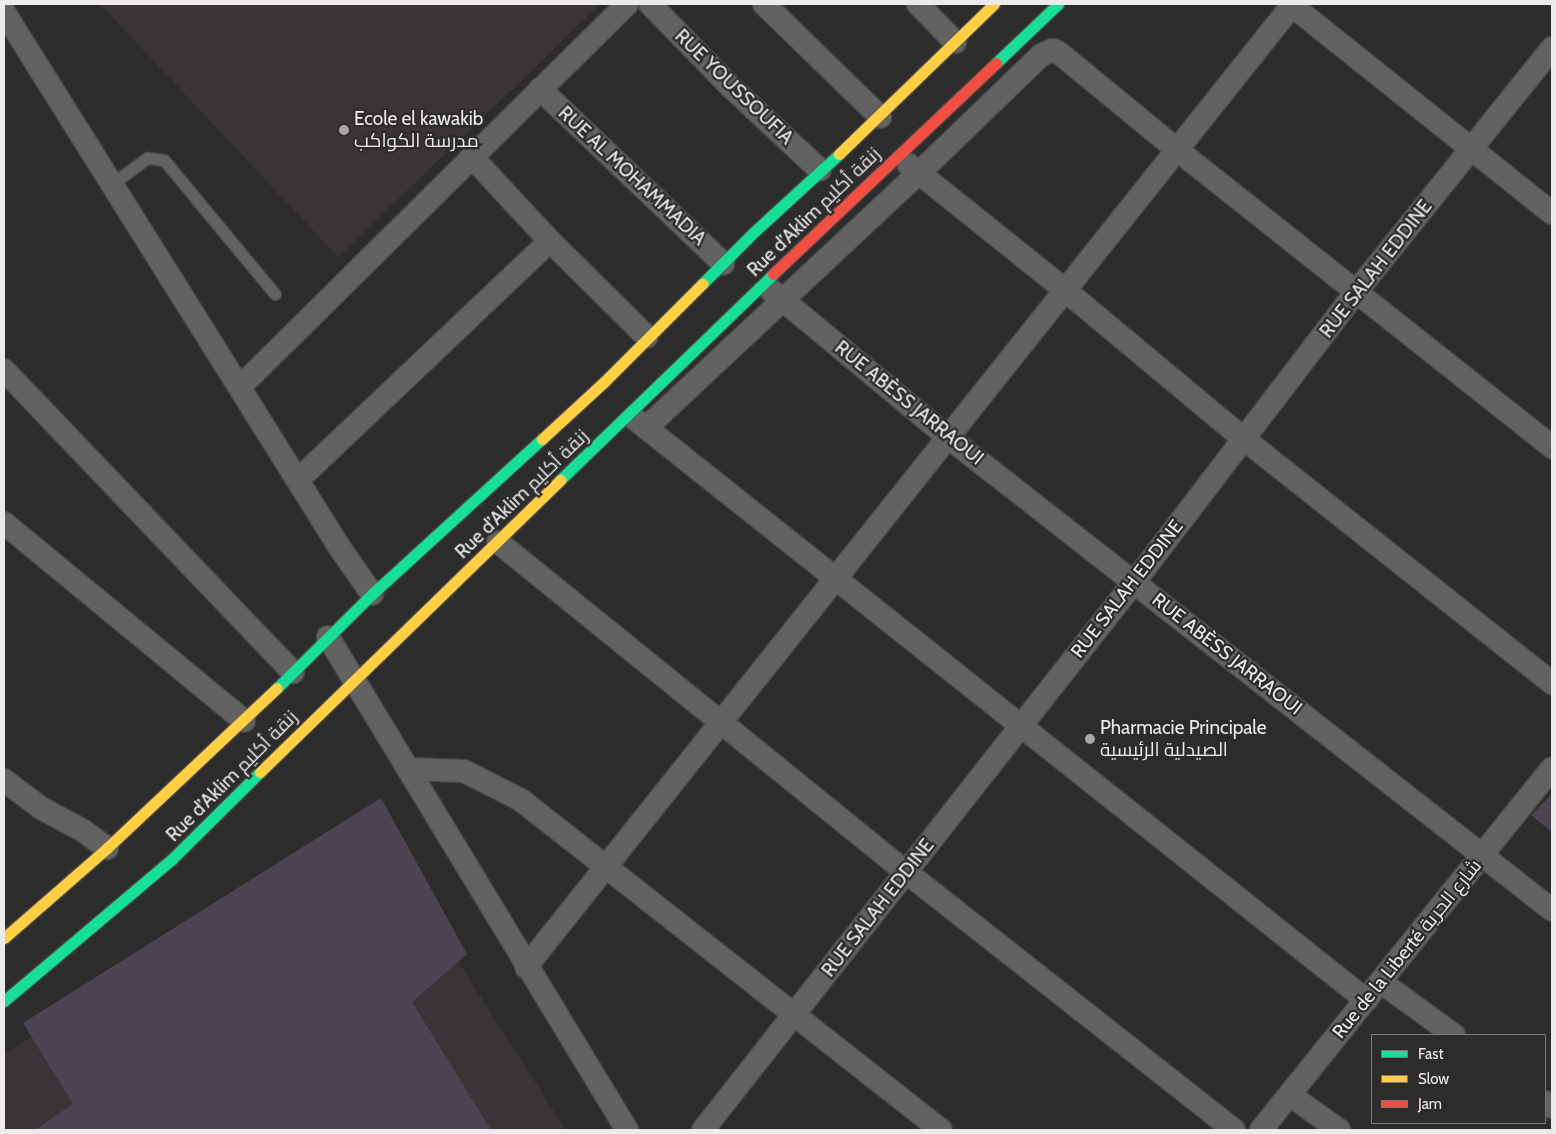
<!DOCTYPE html>
<meta charset="utf-8">
<style>
body{margin:0}
#map{position:relative;width:1556px;height:1134px;overflow:hidden;background:#2d2c2d;font-family:Cabin,Cairo,sans-serif}
div>[style]{position:absolute}
.built>*{inset:0;background:#3a3337}
.building>*{inset:0;background:#4d4452}
.roads{filter:drop-shadow(1px 0 #494849) drop-shadow(-1px 0 #494849) drop-shadow(0 1px #494849) drop-shadow(0 -1px #494849)}
.lane>*{height:11px;margin:-5.5px;padding:0 5.5px;transform-origin:5.5px;border-radius:5.5px;background:#636263}
.street>*{height:22px;margin:-11px;padding:0 11px;transform-origin:11px;border-radius:11px;background:#636263}
.fast>*{height:11px;margin:-5.5px;padding:0 5.5px;transform-origin:5.5px;border-radius:5.5px;background:#16e098}
.slow>*{height:11px;margin:-5.5px;padding:0 5.5px;transform-origin:5.5px;border-radius:5.5px;background:#ffcf43}
.jam>*{height:11px;margin:-5.5px;padding:0 5.5px;transform-origin:5.5px;border-radius:5.5px;background:#f24e42}
.dots>*{width:14px;height:14px;translate:-50% -50%;box-sizing:border-box;border:2px solid #2e2b2d;border-radius:50%}
span{translate:-50% -50%;white-space:nowrap;text-align:center;line-height:1.15;-webkit-text-stroke:4.5px #2e2b2d;paint-order:stroke}
.street-label{font-size:19px;color:#eceaec}
.poi-label{font-size:19px;color:#eceaec}
.left{translate:0 -50%;text-align:left}
.frame{position:absolute;inset:0;border:5px solid #eceaec;pointer-events:none}
.legend{position:absolute;left:1371px;top:1034px;width:175px;height:90px;box-sizing:border-box;background:#2e2b2d;border:1px solid #7a7779;margin:0;padding:6px 9px;list-style:none;font-size:15px;color:#eceaec}
.legend li{display:flex;align-items:center;gap:10px;height:25px}
.legend b{width:25px;border:1px solid #7a7779}
</style>
<div id="map">
<div class="built">
<div style="clip-path:polygon(100px 4px,601px 4px,338px 257px)"></div>
<div style="clip-path:polygon(373px 829px,566px 1130px,4px 1130px,4px 1054px)"></div>
</div>
<div class="building">
<div style="clip-path:polygon(1552px 794px,1552px 832px,1531px 815px)"></div>
<div style="clip-path:polygon(381px 798px,467px 954px,412px 1002px,491px 1130px,35px 1130px,73px 1104px,23px 1023px)"></div>
</div>
<div class="roads">
<div class="lane">
<div style="left:112px;top:184px;width:44px;rotate:-36.6deg"></div>
<div style="left:147px;top:158px;width:17px;rotate:7deg"></div>
<div style="left:164px;top:160px;width:174px;rotate:50.4deg"></div>
</div>
<div class="street">
<div style="left:650px;top:4px;width:117px;rotate:45.7deg"></div>
<div style="left:732px;top:88px;width:120px;rotate:43deg"></div>
<div style="left:764px;top:4px;width:162px;rotate:44.2deg"></div>
<div style="left:918px;top:4px;width:53px;rotate:45.8deg"></div>
<div style="left:1290px;top:4px;width:335px;rotate:38.6deg"></div>
<div style="left:4px;top:12px;width:633px;rotate:57.92deg"></div>
<div style="left:340px;top:548px;width:56px;rotate:55.2deg"></div>
<div style="left:540px;top:89px;width:253px;rotate:43.6deg"></div>
<div style="left:471px;top:156px;width:116px;rotate:47.1deg"></div>
<div style="left:550px;top:241px;width:136px;rotate:44.7deg"></div>
<div style="left:909px;top:165px;width:200px;rotate:38.7deg"></div>
<div style="left:1065px;top:290px;width:233px;rotate:39.8deg"></div>
<div style="left:1244px;top:439px;width:393px;rotate:38.4deg"></div>
<div style="left:772px;top:291px;width:229px;rotate:39.7deg"></div>
<div style="left:948px;top:437px;width:767px;rotate:38.06deg"></div>
<div style="left:4px;top:370px;width:418px;rotate:46.3deg"></div>
<div style="left:240px;top:387px;width:544px;rotate:-44.7deg"></div>
<div style="left:635px;top:419px;width:934px;rotate:38.48deg"></div>
<div style="left:646px;top:428px;width:375px;rotate:-43.1deg"></div>
<div style="left:920px;top:172px;width:168px;rotate:-44deg"></div>
<div style="left:1041px;top:55px;width:13px;rotate:-23deg"></div>
<div style="left:1053px;top:50px;width:5px;rotate:22deg"></div>
<div style="left:1058px;top:52px;width:153px;rotate:39.4deg"></div>
<div style="left:1176px;top:149px;width:480px;rotate:38.4deg"></div>
<div style="left:298px;top:480px;width:347px;rotate:-43.5deg"></div>
<div style="left:4px;top:523px;width:311px;rotate:39.5deg"></div>
<div style="left:498px;top:542px;width:525px;rotate:38.97deg"></div>
<div style="left:906px;top:872px;width:417px;rotate:38.2deg"></div>
<div style="left:328px;top:637px;width:577px;rotate:58.76deg"></div>
<div style="left:408px;top:769px;width:56px;rotate:2deg"></div>
<div style="left:464px;top:771px;width:64px;rotate:27deg"></div>
<div style="left:521px;top:800px;width:534px;rotate:38.16deg"></div>
<div style="left:4px;top:780px;width:46px;rotate:37.1deg"></div>
<div style="left:41px;top:808px;width:47px;rotate:28.2deg"></div>
<div style="left:82px;top:830px;width:31px;rotate:36deg"></div>
<div style="left:526px;top:967px;width:1231px;rotate:-51.46deg"></div>
<div style="left:1381px;top:982px;width:90px;rotate:36deg"></div>
<div style="left:1290px;top:1095px;width:60px;rotate:35.5deg"></div>
<div style="left:1545px;top:1102px;width:9px;rotate:36deg"></div>
<div style="left:703px;top:1130px;width:699px;rotate:-51.8deg"></div>
<div style="left:1135px;top:581px;width:364px;rotate:-52.6deg"></div>
<div style="left:1356px;top:292px;width:313px;rotate:-51.2deg"></div>
<div style="left:1261px;top:1130px;width:464px;rotate:-51.2deg"></div>
</div>
<div class="fast">
<div style="left:996px;top:63px;width:86px;rotate:-43.6deg"></div>
<div style="left:702px;top:284px;width:74px;rotate:-45deg"></div>
<div style="left:754px;top:232px;width:115px;rotate:-42.5deg"></div>
<div style="left:560px;top:480px;width:296px;rotate:-44deg"></div>
<div style="left:277px;top:688px;width:134px;rotate:-44.7deg"></div>
<div style="left:372px;top:594px;width:230px;rotate:-42.4deg"></div>
<div style="left:4px;top:1001px;width:220px;rotate:-40.2deg"></div>
<div style="left:172px;top:859px;width:124px;rotate:-44.7deg"></div>
</div>
<div class="slow">
<div style="left:839px;top:154px;width:216px;rotate:-44.1deg"></div>
<div style="left:542px;top:439px;width:84px;rotate:-42.6deg"></div>
<div style="left:604px;top:382px;width:139px;rotate:-45deg"></div>
<div style="left:260px;top:772px;width:419px;rotate:-44.2deg"></div>
<div style="left:4px;top:938px;width:137px;rotate:-41.1deg"></div>
<div style="left:107px;top:848px;width:233px;rotate:-43.3deg"></div>
</div>
<div class="jam">
<div style="left:773px;top:274px;width:307px;rotate:-43.4deg"></div>
</div>
</div>
<div class="dots">
<div style="left:344px;top:130px;background:#a9a8a9"></div>
<div style="left:1090px;top:739px;background:#a9a8a9"></div>
</div>
<div class="street-label">
<span style="left:734px;top:87px;rotate:44deg">RUE YOUSSOUFIA</span>
<span style="left:632px;top:176px;rotate:43deg">RUE AL MOHAMMADIA</span>
<span style="left:814px;top:212px;rotate:-44deg">Rue d’Aklim زنقة أكليم</span>
<span style="left:1376px;top:269px;rotate:-52deg">RUE SALAH EDDINE</span>
<span style="left:909px;top:403px;rotate:39deg">RUE ABÈSS JARRAOUI</span>
<span style="left:522px;top:494px;rotate:-44deg">Rue d’Aklim زنقة أكليم</span>
<span style="left:1127px;top:589px;rotate:-52deg">RUE SALAH EDDINE</span>
<span style="left:1227px;top:654px;rotate:38deg">RUE ABÈSS JARRAOUI</span>
<span style="left:232px;top:776px;rotate:-45deg">Rue d’Aklim زنقة أكليم</span>
<span style="left:878px;top:908px;rotate:-52deg">RUE SALAH EDDINE</span>
<span style="left:1407px;top:949px;rotate:-51deg">Rue de la Liberté شارع الحرية</span>
</div>
<div class="poi-label">
<span class="left" style="left:354px;top:130px">Ecole el kawakib<br>مدرسة الكواكب</span>
<span class="left" style="left:1100px;top:739px">Pharmacie Principale<br>الصيدلية الرئيسية</span>
</div>
<div class="frame"></div>
<ul class="legend">
<li><b style="height:6px;background:#16e098"></b>Fast</li>
<li><b style="height:6px;background:#ffcf43"></b>Slow</li>
<li><b style="height:6px;background:#f24e42"></b>Jam</li>
</ul>
</div>
